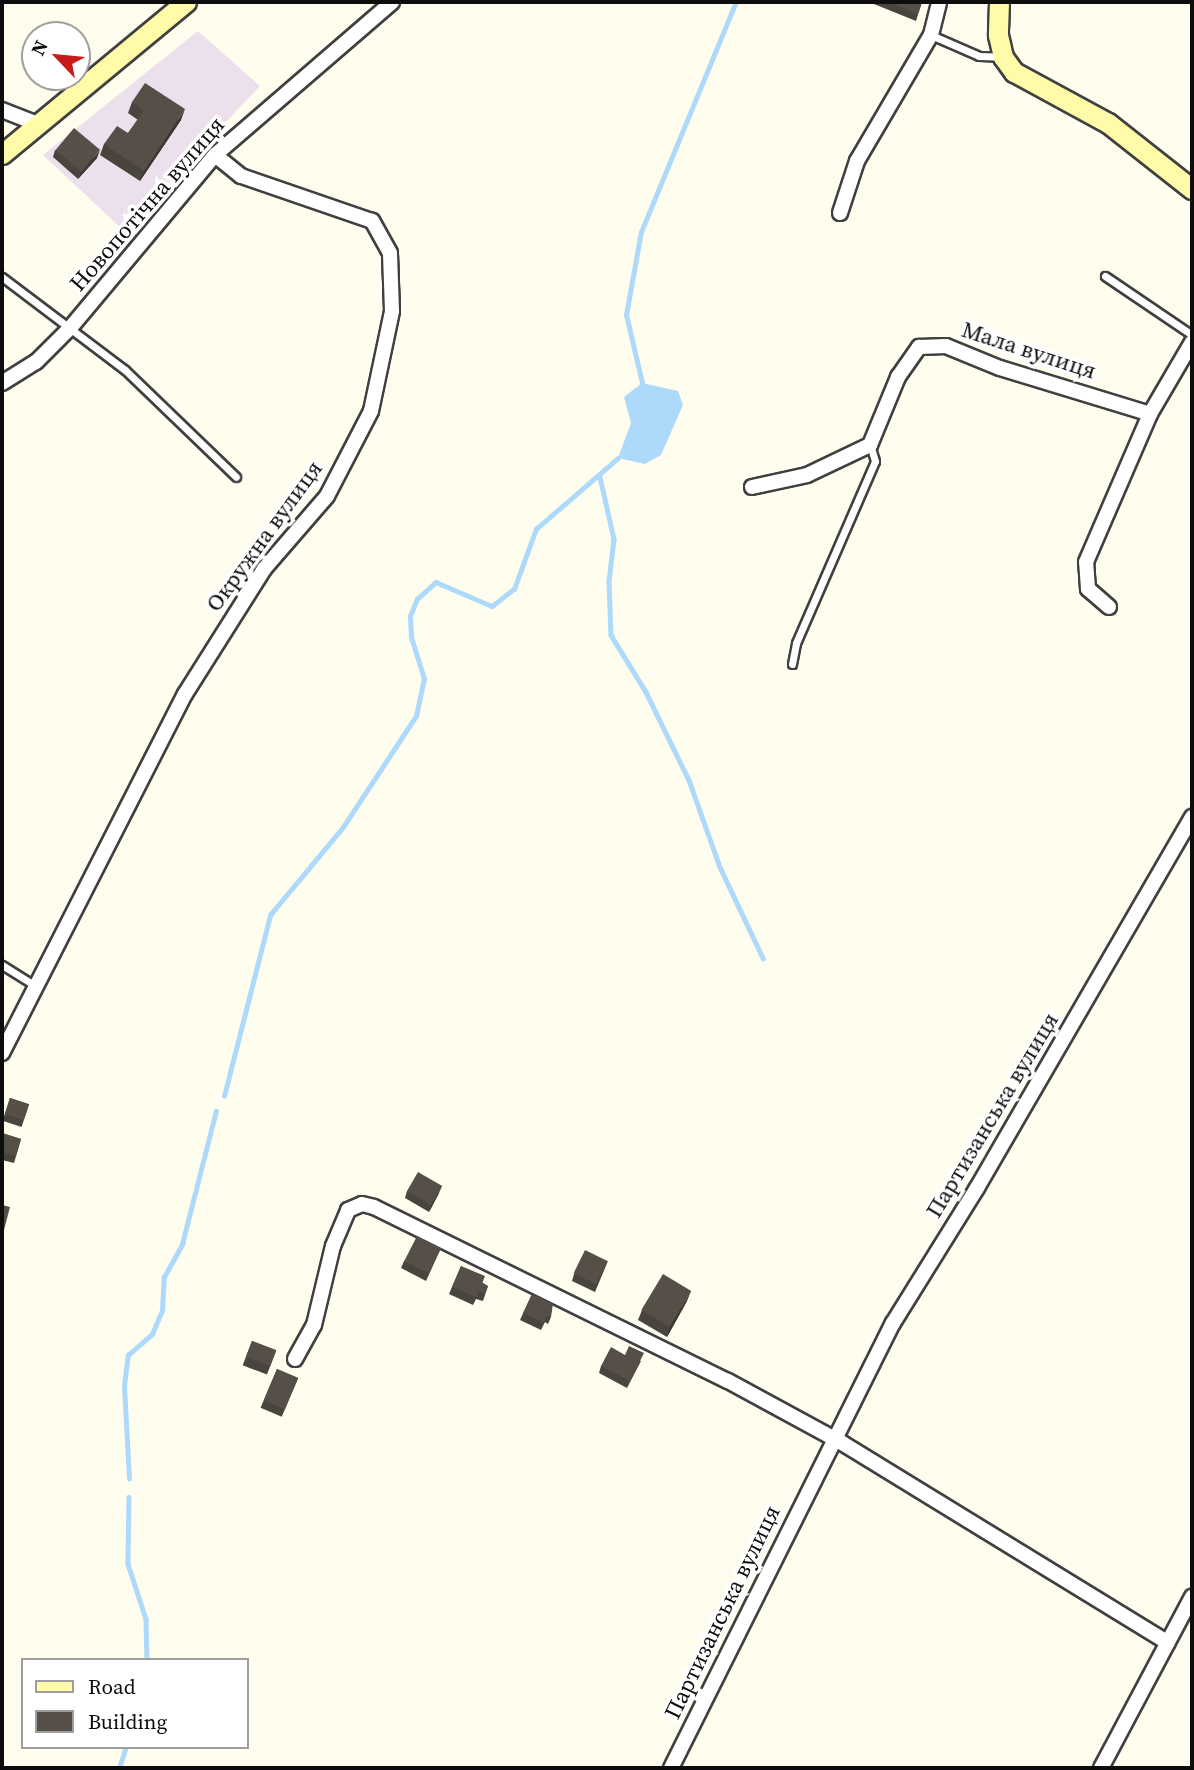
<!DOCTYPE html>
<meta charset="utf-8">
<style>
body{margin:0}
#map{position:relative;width:1194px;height:1770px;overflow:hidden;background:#fffded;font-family:"Source Serif 4",serif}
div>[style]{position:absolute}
.industrial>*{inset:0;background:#ece0ec}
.water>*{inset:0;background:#add9fb}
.stream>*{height:4.5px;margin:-2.25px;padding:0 2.25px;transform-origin:2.25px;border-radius:2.25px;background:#add9fb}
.roads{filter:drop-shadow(2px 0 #404040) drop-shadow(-2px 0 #404040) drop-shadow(0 2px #404040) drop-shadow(0 -2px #404040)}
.lane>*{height:7px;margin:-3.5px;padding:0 3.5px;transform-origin:3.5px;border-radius:3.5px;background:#fff}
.street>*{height:14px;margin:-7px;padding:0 7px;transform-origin:7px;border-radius:7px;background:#fff}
.secondary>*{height:19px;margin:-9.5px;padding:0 9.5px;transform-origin:9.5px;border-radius:9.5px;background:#fffba8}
.wall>*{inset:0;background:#4a443e;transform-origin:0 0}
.shaded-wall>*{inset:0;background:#3c3732}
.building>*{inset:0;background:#564f48;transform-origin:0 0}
span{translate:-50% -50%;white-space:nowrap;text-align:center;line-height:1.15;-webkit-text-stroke:7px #fff;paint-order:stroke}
.street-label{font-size:23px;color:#0d0d0d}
.frame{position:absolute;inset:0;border:4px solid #0d0d0d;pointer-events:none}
.legend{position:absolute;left:21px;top:1658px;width:228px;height:91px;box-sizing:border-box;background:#fff;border:2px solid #9e9e9e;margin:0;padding:9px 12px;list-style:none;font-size:21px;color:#0d0d0d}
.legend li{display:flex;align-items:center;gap:14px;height:35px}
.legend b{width:35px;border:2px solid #9e9e9e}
.north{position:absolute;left:21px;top:21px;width:70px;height:70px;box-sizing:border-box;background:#fff;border:2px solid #9e9e9e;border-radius:50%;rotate:296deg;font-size:19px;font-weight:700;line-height:28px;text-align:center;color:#0d0d0d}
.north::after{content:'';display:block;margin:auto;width:24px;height:32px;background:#c81c1a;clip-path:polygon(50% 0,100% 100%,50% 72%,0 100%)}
</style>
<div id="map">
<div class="industrial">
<div style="clip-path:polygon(198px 31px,260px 86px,123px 230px,43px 155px)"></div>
</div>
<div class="water">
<div style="clip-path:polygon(642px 383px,678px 391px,683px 405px,661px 455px,645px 464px,618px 458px,631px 423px,624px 397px)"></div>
</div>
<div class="stream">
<div style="left:642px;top:383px;width:70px;rotate:-103.2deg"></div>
<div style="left:626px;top:315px;width:84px;rotate:-79.8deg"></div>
<div style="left:641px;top:232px;width:249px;rotate:-67.6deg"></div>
<div style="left:600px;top:477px;width:64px;rotate:77.3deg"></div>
<div style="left:614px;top:539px;width:42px;rotate:96.8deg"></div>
<div style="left:609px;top:581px;width:54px;rotate:87.9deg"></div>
<div style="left:611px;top:635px;width:67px;rotate:58.4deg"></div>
<div style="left:646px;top:692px;width:98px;rotate:64deg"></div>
<div style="left:689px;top:780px;width:92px;rotate:70.4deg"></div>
<div style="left:720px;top:867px;width:101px;rotate:64.7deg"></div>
<div style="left:224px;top:1096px;width:187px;rotate:-75.7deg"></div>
<div style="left:270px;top:915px;width:114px;rotate:-50.3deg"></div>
<div style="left:343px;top:827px;width:133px;rotate:-56.7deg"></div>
<div style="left:416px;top:716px;width:38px;rotate:-78deg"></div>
<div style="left:424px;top:679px;width:44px;rotate:-107.2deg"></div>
<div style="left:411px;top:637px;width:21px;rotate:-93deg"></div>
<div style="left:410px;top:616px;width:18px;rotate:-68deg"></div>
<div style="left:417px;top:599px;width:25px;rotate:-42deg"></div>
<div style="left:436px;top:582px;width:61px;rotate:23.2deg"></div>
<div style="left:492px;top:606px;width:28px;rotate:-38deg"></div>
<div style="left:514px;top:589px;width:64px;rotate:-69.9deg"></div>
<div style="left:536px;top:529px;width:108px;rotate:-40.9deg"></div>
<div style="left:129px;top:1479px;width:93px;rotate:-93.1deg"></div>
<div style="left:124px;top:1386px;width:31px;rotate:-83deg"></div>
<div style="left:128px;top:1355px;width:32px;rotate:-41deg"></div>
<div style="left:152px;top:1334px;width:26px;rotate:-67deg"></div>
<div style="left:162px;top:1310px;width:33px;rotate:-87deg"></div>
<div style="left:164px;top:1277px;width:38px;rotate:-61deg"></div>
<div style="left:182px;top:1244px;width:137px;rotate:-75.7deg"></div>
<div style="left:129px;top:1497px;width:67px;rotate:90.9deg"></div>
<div style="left:128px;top:1564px;width:58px;rotate:71.9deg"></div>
<div style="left:146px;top:1619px;width:41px;rotate:88.6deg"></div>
<div style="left:119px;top:1768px;width:22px;rotate:-72deg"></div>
</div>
<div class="roads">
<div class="lane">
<div style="left:931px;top:35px;width:52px;rotate:23.6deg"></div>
<div style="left:979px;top:56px;width:23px;rotate:2deg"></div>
<div style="left:1105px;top:276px;width:105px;rotate:34.1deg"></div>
<div style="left:2px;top:277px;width:154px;rotate:37.1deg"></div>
<div style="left:125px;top:370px;width:154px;rotate:43.9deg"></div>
<div style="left:792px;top:664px;width:21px;rotate:-79deg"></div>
<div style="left:796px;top:643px;width:198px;rotate:-66.5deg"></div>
<div style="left:875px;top:461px;width:17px;rotate:-107deg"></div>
<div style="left:2px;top:965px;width:38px;rotate:32deg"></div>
</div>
<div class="street">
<div style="left:2px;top:110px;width:41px;rotate:21.5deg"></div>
<div style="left:840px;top:213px;width:55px;rotate:-71.9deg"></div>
<div style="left:857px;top:161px;width:146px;rotate:-59.6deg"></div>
<div style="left:931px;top:35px;width:34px;rotate:-76deg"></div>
<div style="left:2px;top:383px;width:40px;rotate:-32deg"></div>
<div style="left:36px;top:362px;width:49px;rotate:-45deg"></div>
<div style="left:71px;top:327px;width:224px;rotate:-50.1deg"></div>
<div style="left:215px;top:155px;width:234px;rotate:-40.8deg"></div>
<div style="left:752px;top:487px;width:56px;rotate:-12.3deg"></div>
<div style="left:807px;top:475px;width:70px;rotate:-25.5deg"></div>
<div style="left:870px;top:445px;width:74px;rotate:-67.6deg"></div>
<div style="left:898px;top:377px;width:37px;rotate:-55deg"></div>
<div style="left:919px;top:347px;width:27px;rotate:-2deg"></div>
<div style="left:946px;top:346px;width:58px;rotate:22.2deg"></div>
<div style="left:1000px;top:368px;width:157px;rotate:17deg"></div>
<div style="left:1109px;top:607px;width:28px;rotate:-139deg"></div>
<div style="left:1088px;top:589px;width:27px;rotate:-94deg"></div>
<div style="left:1086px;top:562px;width:161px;rotate:-66.6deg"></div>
<div style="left:1150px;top:414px;width:83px;rotate:-59.7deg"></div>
<div style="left:2px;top:1053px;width:403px;rotate:-63deg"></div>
<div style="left:185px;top:694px;width:148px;rotate:-57.7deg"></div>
<div style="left:264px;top:569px;width:96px;rotate:-49.2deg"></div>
<div style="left:327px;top:496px;width:96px;rotate:-62.6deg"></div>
<div style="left:371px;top:411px;width:102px;rotate:-78.1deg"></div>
<div style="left:392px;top:311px;width:58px;rotate:-92deg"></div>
<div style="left:390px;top:253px;width:37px;rotate:-119deg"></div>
<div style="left:372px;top:221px;width:139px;rotate:-161deg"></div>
<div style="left:241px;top:176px;width:33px;rotate:-141deg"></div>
<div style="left:295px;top:1359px;width:39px;rotate:-61deg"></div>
<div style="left:314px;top:1325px;width:81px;rotate:-76.5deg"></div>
<div style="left:333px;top:1246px;width:39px;rotate:-67deg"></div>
<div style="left:348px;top:1210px;width:15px;rotate:-23deg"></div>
<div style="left:362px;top:1204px;width:12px;rotate:14deg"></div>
<div style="left:374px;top:1207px;width:394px;rotate:26.2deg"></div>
<div style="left:728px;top:1381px;width:130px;rotate:28.5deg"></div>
<div style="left:842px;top:1443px;width:382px;rotate:31.5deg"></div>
<div style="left:671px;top:1768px;width:497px;rotate:-63.5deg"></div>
<div style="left:893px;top:1323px;width:159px;rotate:-58.1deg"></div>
<div style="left:977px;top:1188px;width:429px;rotate:-59.9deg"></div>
<div style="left:1101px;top:1768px;width:194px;rotate:-62deg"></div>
</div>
<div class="secondary">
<div style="left:999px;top:2px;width:33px;rotate:92deg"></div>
<div style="left:998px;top:35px;width:23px;rotate:77deg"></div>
<div style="left:1003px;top:57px;width:19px;rotate:54deg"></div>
<div style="left:1014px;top:72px;width:107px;rotate:28.5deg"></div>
<div style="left:1108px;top:123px;width:107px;rotate:38.2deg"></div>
<div style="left:2px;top:154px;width:239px;rotate:-39.6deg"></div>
</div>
</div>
<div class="wall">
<div style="clip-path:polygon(869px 2px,922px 2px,916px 21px)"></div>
<div style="clip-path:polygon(132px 102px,181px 120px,140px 181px,100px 155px,104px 144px,128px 133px,138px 120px,128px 113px)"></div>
<div style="clip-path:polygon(55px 150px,97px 158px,78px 179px,53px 157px)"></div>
<div style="left:10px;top:1098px;width:20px;height:24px;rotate:18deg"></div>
<div style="clip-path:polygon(2px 1133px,21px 1139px,14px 1163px,2px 1160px)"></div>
<div style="clip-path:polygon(407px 1191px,439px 1193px,429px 1212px,405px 1198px)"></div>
<div style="clip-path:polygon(2px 1205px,5px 1226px,3px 1234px,2px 1233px)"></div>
<div style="clip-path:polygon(441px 1248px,426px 1281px,401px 1268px,404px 1261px)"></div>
<div style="clip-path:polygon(608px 1261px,595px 1292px,572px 1281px,574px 1274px)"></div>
<div style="clip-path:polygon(461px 1266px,483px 1283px,488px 1286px,483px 1301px,476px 1299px,473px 1305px,449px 1294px)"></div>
<div style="clip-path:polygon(532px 1294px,551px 1317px,548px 1324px,545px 1322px,541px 1330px,520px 1320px)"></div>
<div style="clip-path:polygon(687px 1301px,667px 1337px,638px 1320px,642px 1310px)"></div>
<div style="left:252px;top:1341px;width:26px;height:26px;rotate:21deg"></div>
<div style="clip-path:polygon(625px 1355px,641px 1361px,627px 1388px,599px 1373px,601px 1366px)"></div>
<div style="left:277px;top:1369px;width:23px;height:42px;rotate:23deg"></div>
</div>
<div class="shaded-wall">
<div style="clip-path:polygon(185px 109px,181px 120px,140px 181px,144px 171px)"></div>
<div style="clip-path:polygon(100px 150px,97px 158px,78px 179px,81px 172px)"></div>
<div style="clip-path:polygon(442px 1186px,439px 1193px,429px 1212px,431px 1205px)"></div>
<div style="clip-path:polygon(691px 1291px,687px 1301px,667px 1337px,670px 1326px)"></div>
</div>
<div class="building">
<div style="clip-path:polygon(889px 2px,922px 2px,918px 14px)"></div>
<div style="clip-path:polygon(145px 83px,185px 109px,144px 171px,104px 144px,117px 126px,128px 133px,144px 110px,132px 102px)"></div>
<div style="left:74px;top:128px;width:34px;height:29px;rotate:40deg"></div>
<div style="left:10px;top:1098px;width:20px;height:17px;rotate:18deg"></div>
<div style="clip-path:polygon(2px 1133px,21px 1139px,16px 1156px,2px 1152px)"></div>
<div style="left:418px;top:1172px;width:28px;height:22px;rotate:30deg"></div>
<div style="clip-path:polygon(2px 1205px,10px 1207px,5px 1226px,2px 1226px)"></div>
<div style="left:417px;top:1236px;width:27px;height:28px;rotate:27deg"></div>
<div style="left:585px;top:1250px;width:25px;height:26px;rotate:26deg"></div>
<div style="clip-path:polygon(461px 1266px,485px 1276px,482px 1284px,488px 1286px,485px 1294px,479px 1291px,476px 1297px,452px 1287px)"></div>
<div style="left:663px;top:1274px;width:33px;height:42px;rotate:31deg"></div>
<div style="clip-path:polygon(532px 1294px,553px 1304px,551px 1317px,547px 1315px,544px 1323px,523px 1313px)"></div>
<div style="left:252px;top:1341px;width:26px;height:17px;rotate:21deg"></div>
<div style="clip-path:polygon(629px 1346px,644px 1353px,630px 1381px,601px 1366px,611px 1347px,625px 1355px)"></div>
<div style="left:277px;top:1369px;width:23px;height:34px;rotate:23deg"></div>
</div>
<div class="street-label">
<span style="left:147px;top:204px;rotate:-49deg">Новопотічна вулиця</span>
<span style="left:1029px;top:350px;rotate:18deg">Мала вулиця</span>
<span style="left:264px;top:536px;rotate:-54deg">Окружна вулиця</span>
<span style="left:992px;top:1115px;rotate:-59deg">Партизанська вулиця</span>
<span style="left:722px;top:1612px;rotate:-64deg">Партизанська вулиця</span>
</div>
<div class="frame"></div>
<ul class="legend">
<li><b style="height:9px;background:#fffba8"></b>Road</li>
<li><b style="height:19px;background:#564f48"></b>Building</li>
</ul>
<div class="north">N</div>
</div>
